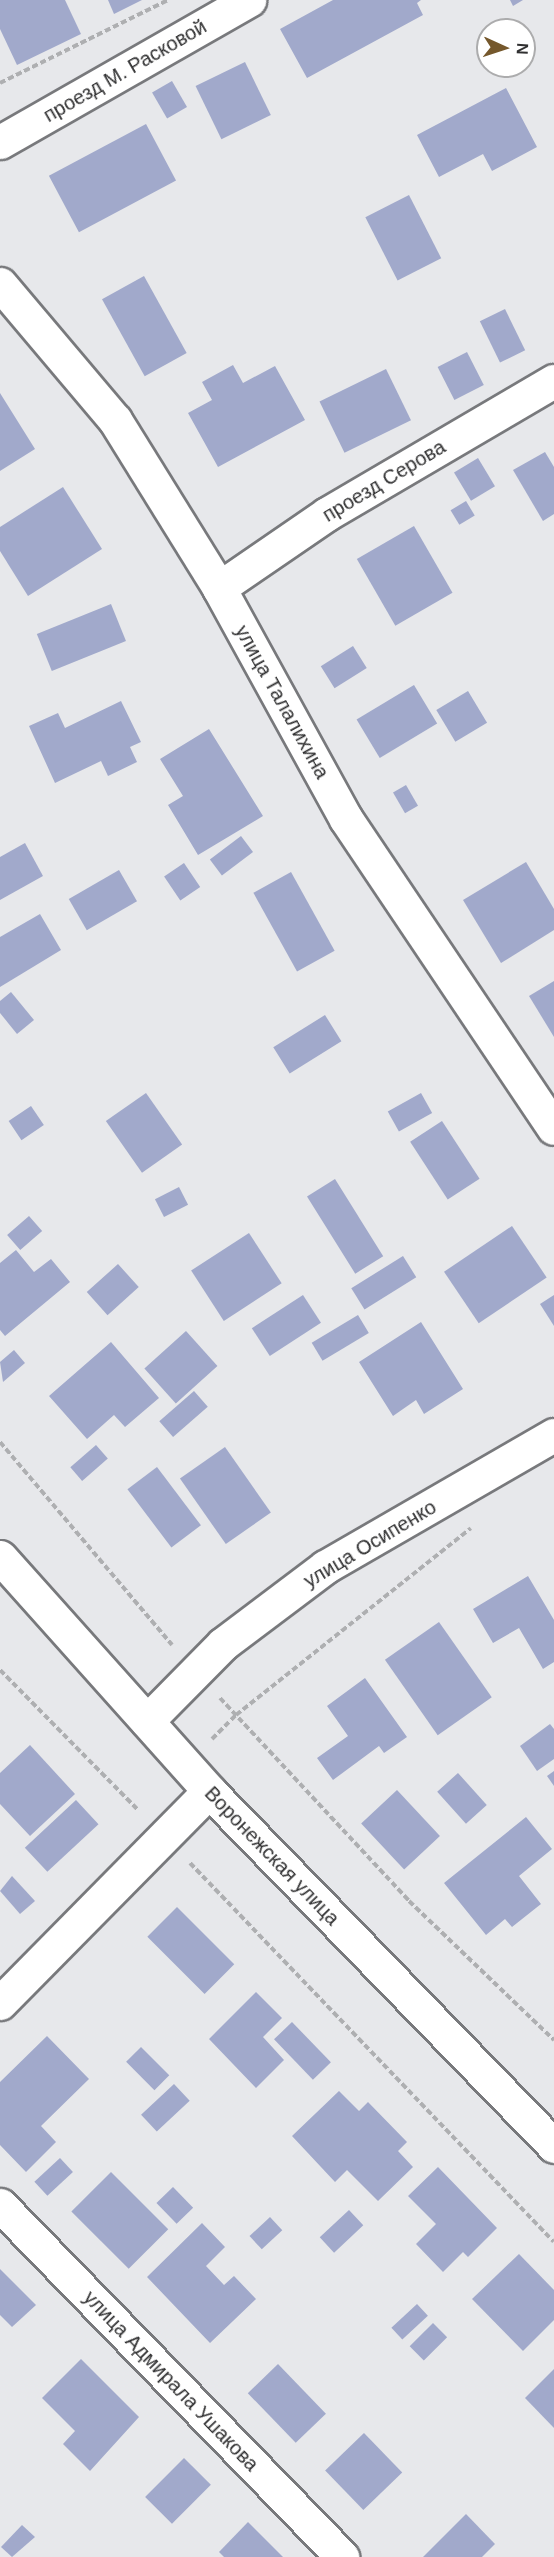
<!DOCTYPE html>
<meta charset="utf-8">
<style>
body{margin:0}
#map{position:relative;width:554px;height:2557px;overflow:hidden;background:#e7e8eb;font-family:Arial,sans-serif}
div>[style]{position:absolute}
.building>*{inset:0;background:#a1a9cb;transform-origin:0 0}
.path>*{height:4px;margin-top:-2px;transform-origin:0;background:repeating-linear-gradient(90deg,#aeafb1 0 6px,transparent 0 9px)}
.roads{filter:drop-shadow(2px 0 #78797c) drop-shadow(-2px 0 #78797c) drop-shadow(0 2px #78797c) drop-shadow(0 -2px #78797c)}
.minor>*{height:33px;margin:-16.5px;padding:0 16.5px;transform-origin:16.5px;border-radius:16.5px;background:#fff}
span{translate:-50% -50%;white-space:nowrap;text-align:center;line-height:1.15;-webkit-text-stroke:5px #fff;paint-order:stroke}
.street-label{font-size:20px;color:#303031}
.north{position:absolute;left:476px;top:18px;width:60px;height:60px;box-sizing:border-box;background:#fff;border:2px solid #acacad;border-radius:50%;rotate:93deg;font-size:16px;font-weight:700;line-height:24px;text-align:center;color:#303031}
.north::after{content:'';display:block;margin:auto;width:21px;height:27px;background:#75582c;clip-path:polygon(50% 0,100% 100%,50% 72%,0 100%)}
</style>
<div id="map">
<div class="building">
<div style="clip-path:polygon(0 0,65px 0,81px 34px,17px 65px,0 29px)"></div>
<div style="clip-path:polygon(108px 0,142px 0,114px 14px)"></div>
<div style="clip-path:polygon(333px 0,421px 0,417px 3px,423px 15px,307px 78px,280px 29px)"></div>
<div style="clip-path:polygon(510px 0,523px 0,513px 6px)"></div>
<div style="left:245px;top:62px;width:59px;height:55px;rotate:64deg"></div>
<div style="left:172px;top:81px;width:30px;height:23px;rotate:60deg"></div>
<div style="clip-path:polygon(506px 88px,537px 147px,492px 171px,483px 154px,439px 177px,417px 135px)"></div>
<div style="left:146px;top:124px;width:64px;height:110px;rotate:62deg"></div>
<div style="left:409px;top:195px;width:71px;height:49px;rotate:63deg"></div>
<div style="left:144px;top:276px;width:88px;height:48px;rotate:61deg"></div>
<div style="left:505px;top:309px;width:46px;height:28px;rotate:64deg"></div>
<div style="left:467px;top:352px;width:37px;height:33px;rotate:63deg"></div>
<div style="clip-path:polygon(233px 365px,243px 383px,275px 366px,305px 420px,218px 467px,188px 413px,212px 400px,202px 382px)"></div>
<div style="left:386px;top:369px;width:57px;height:74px;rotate:64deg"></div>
<div style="clip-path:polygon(0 393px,35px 449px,0 471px)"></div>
<div style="clip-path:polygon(545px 452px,554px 467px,554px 514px,543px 521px,513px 470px)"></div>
<div style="left:478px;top:458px;width:33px;height:28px;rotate:59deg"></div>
<div style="clip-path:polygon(63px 487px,102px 549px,28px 596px,0 551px,0 527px)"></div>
<div style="left:466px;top:501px;width:17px;height:18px;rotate:59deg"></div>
<div style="left:414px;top:526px;width:77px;height:66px;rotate:60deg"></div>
<div style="left:111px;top:604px;width:40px;height:80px;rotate:68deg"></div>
<div style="left:353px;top:646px;width:26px;height:38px;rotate:58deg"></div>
<div style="left:414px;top:685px;width:45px;height:67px;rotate:59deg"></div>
<div style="left:468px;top:691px;width:37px;height:37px;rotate:59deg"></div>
<div style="clip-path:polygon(121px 701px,141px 742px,130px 747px,137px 762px,108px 776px,101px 761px,55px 783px,29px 726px,58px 713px,65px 728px)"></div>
<div style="clip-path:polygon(209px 729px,263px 816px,198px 855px,168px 805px,183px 796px,160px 759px)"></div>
<div style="left:406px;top:785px;width:24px;height:15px;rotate:60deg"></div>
<div style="left:241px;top:836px;width:20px;height:39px;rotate:53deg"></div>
<div style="clip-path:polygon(25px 843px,43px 876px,0 900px,0 857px)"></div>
<div style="clip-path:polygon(526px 862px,554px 909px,554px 930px,501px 963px,463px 900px)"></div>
<div style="left:184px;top:863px;width:29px;height:24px;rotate:56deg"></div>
<div style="left:119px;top:870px;width:36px;height:58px;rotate:60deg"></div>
<div style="left:291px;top:872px;width:90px;height:43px;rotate:61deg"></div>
<div style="clip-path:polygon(40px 914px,61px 950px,0 987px,0 937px)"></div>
<div style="clip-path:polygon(554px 981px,554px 1037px,529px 996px)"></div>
<div style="clip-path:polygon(11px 992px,34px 1020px,17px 1034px,0 1013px,0 1001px)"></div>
<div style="left:325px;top:1015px;width:31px;height:61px;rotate:58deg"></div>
<div style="left:146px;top:1093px;width:63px;height:49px;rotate:55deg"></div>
<div style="left:421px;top:1093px;width:23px;height:38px;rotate:61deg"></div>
<div style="left:31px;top:1106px;width:23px;height:27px;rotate:56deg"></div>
<div style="left:442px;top:1121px;width:69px;height:38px;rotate:57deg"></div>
<div style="left:335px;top:1179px;width:91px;height:33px;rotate:58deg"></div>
<div style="left:179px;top:1187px;width:20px;height:27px;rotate:63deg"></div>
<div style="left:29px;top:1216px;width:20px;height:29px;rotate:49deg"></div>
<div style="left:512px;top:1226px;width:62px;height:82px;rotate:56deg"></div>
<div style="left:249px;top:1233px;width:60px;height:69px;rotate:57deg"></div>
<div style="clip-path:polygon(16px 1250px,34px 1272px,51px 1259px,70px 1282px,5px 1336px,0 1330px,0 1263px)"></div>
<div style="left:403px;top:1256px;width:25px;height:61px;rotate:58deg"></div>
<div style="left:118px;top:1264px;width:31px;height:42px;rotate:48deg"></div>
<div style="left:303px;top:1295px;width:33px;height:61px;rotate:57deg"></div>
<div style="clip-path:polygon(554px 1295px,554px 1326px,540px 1304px)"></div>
<div style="left:358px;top:1315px;width:21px;height:54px;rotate:59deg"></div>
<div style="clip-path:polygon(421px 1322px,463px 1389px,424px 1414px,416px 1400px,393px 1416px,359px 1362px)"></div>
<div style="left:186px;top:1331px;width:47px;height:56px;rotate:48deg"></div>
<div style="clip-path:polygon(111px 1342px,159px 1398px,125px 1427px,114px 1415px,87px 1439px,49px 1396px)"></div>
<div style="clip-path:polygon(14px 1350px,25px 1363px,3px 1382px,0 1362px)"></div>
<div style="left:194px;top:1391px;width:21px;height:46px;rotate:49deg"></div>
<div style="left:96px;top:1445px;width:18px;height:34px;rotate:49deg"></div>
<div style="left:225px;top:1447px;width:80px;height:55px;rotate:55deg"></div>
<div style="left:157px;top:1467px;width:73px;height:37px;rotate:53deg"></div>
<div style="clip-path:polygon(528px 1576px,554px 1620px,554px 1662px,543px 1669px,519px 1628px,493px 1643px,473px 1609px)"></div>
<div style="left:439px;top:1622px;width:92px;height:66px;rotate:55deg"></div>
<div style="clip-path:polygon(365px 1678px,407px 1737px,384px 1753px,379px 1746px,333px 1780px,317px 1758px,348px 1736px,327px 1706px)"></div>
<div style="clip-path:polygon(550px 1724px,554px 1729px,554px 1759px,537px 1771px,520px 1746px)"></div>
<div style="clip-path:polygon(30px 1745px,75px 1794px,30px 1836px,0 1804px,0 1773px)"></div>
<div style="clip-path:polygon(554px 1771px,554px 1786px,547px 1776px)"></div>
<div style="left:458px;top:1773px;width:43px;height:28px;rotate:48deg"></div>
<div style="left:397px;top:1790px;width:63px;height:49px;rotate:47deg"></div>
<div style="left:76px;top:1800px;width:33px;height:70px;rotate:47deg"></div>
<div style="clip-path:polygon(526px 1817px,552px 1849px,519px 1876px,541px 1904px,512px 1927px,505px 1919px,486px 1935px,444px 1883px)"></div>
<div style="clip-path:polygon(12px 1876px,35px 1901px,20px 1914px,0 1891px)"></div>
<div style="left:177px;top:1907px;width:81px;height:42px;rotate:45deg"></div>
<div style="clip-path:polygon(256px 1992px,282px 2018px,263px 2037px,284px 2060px,256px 2088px,209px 2039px)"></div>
<div style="left:292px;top:2022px;width:56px;height:25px;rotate:46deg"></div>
<div style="clip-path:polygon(47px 2036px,89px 2079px,41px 2126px,56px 2142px,26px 2172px,0 2145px,0 2082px)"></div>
<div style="left:141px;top:2047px;width:40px;height:21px;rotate:45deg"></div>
<div style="left:174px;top:2084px;width:23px;height:45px;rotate:47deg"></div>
<div style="clip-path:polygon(339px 2091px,359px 2111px,368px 2102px,407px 2142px,398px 2151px,413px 2167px,378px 2201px,347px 2170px,335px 2182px,292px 2136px)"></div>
<div style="left:60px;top:2158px;width:19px;height:35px;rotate:47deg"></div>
<div style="clip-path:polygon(438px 2167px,497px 2228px,468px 2257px,463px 2252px,443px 2272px,416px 2244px,436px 2224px,408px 2196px)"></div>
<div style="left:111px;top:2172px;width:81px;height:56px;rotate:45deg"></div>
<div style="left:173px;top:2187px;width:29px;height:23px;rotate:46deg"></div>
<div style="left:349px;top:2210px;width:21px;height:40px;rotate:47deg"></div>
<div style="left:270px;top:2217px;width:18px;height:28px;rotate:47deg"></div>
<div style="clip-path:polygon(202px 2223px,225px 2247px,206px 2266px,224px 2285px,234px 2276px,256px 2299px,210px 2343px,147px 2277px)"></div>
<div style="clip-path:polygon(519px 2254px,554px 2290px,554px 2320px,523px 2351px,472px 2299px)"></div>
<div style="clip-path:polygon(0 2269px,36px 2305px,12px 2327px,0 2315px)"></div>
<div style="left:417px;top:2304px;width:16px;height:35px;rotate:47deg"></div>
<div style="left:433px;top:2323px;width:20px;height:33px;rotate:45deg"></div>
<div style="clip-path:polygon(81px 2359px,139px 2417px,90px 2471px,63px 2444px,75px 2431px,42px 2398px)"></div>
<div style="left:278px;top:2364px;width:69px;height:42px;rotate:46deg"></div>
<div style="clip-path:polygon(554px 2369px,554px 2428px,525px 2398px)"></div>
<div style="left:364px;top:2433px;width:55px;height:54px;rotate:46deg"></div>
<div style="left:184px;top:2458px;width:38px;height:55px;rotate:45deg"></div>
<div style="clip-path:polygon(466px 2514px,495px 2544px,482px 2557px,423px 2557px)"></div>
<div style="clip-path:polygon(248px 2522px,283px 2557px,224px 2557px,219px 2552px)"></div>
<div style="clip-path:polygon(22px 2525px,35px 2537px,12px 2557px,1px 2547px)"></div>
</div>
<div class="path">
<div style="left:0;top:83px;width:187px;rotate:-26.3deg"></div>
<div style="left:0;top:1442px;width:266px;rotate:49.7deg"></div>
<div style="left:0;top:1670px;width:197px;rotate:45.4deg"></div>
<div style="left:220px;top:1698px;width:277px;rotate:47deg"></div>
<div style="left:409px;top:1901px;width:201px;rotate:43.8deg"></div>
<div style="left:212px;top:1739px;width:34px;rotate:-45deg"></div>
<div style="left:236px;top:1715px;width:300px;rotate:-38.5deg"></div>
<div style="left:190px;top:1863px;width:525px;rotate:46.16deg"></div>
</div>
<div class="roads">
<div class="minor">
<div style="left:0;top:142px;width:287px;rotate:-29.7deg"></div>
<div style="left:0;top:284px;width:178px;rotate:49.8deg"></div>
<div style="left:115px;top:420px;width:198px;rotate:58.2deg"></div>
<div style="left:219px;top:588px;width:264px;rotate:61.2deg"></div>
<div style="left:346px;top:819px;width:372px;rotate:56.1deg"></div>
<div style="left:219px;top:588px;width:131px;rotate:-34.4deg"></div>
<div style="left:327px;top:514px;width:263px;rotate:-30.4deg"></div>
<div style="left:0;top:1557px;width:314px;rotate:48.2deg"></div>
<div style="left:209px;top:1791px;width:495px;rotate:45.8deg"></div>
<div style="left:147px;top:1721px;width:108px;rotate:-45.4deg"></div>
<div style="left:223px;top:1644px;width:128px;rotate:-37deg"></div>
<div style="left:325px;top:1567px;width:264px;rotate:-30deg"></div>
<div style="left:0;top:2003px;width:298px;rotate:-45.4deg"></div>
<div style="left:0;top:2205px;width:491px;rotate:45.8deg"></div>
</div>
</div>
<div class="street-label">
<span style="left:125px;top:71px;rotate:-30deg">проезд М. Расковой</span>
<span style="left:384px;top:481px;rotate:-31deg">проезд Серова</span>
<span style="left:282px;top:702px;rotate:61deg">улица Талалихина</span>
<span style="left:370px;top:1544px;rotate:-31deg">улица Осипенко</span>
<span style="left:272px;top:1856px;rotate:46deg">Воронежская улица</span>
<span style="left:171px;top:2381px;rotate:46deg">улица Адмирала Ушакова</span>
</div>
<div class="north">N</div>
</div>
